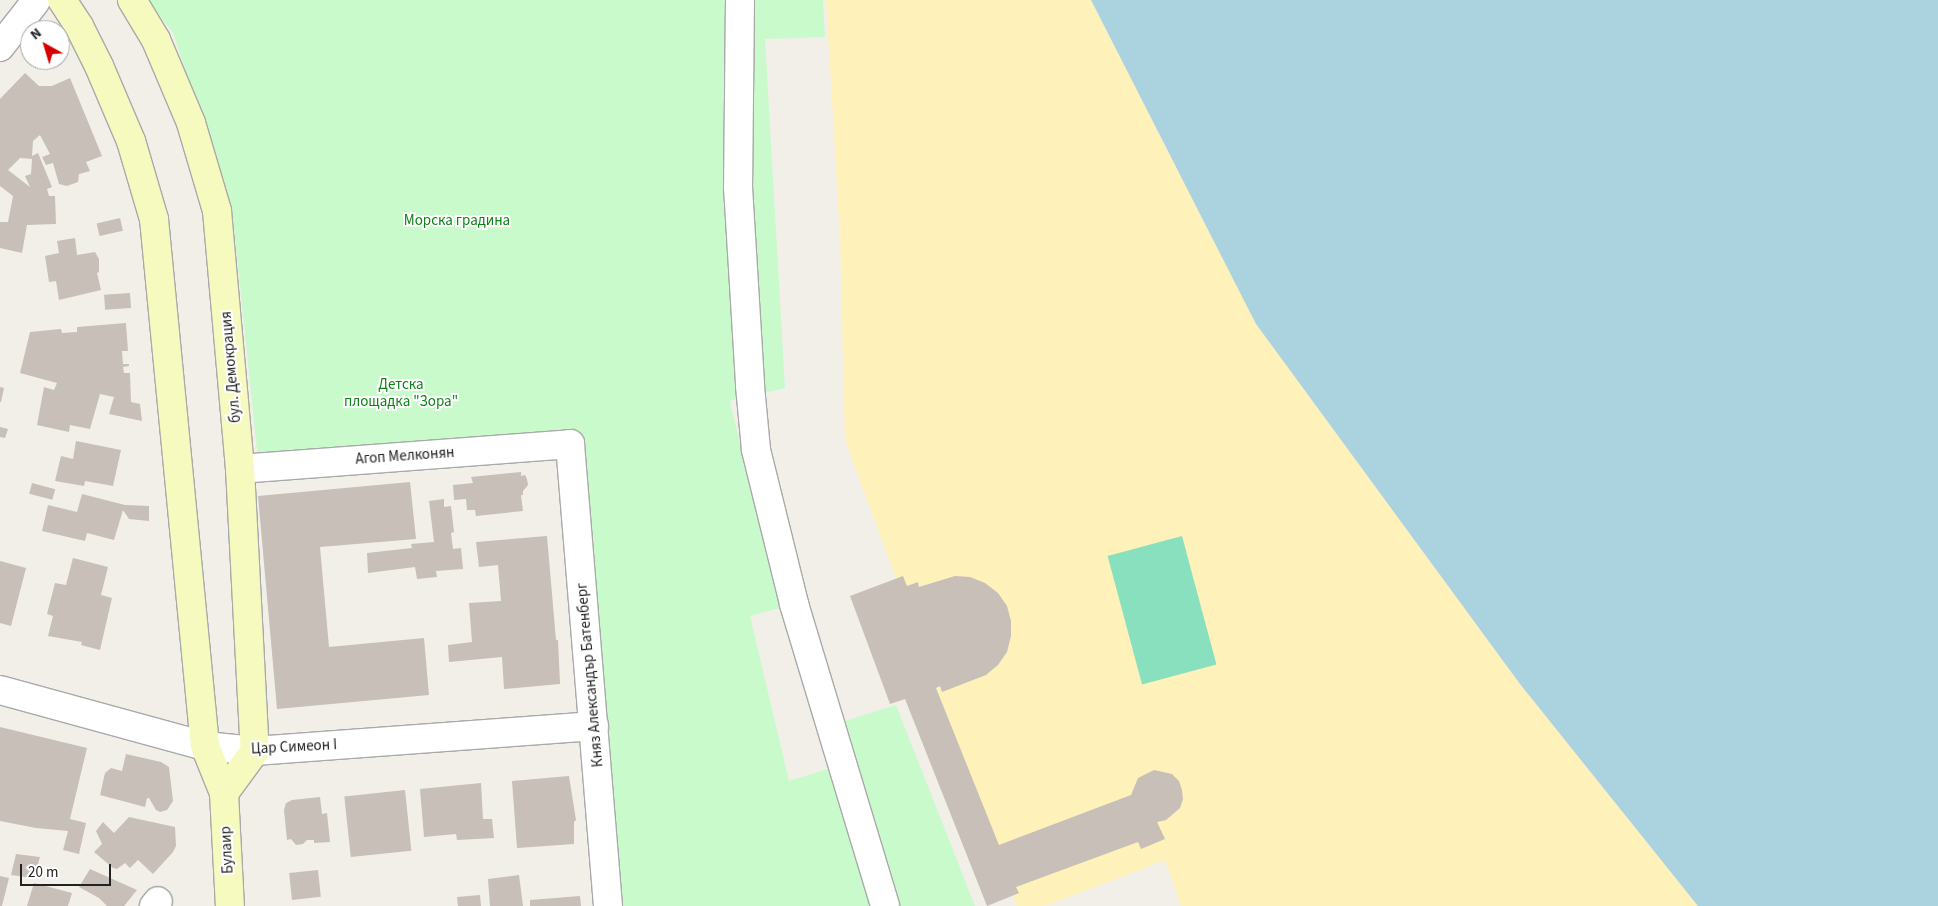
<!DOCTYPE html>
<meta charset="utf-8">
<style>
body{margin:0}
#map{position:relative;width:1938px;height:906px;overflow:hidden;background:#f2efe9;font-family:"Source Sans 3",sans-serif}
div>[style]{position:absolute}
.sand>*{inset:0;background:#fff1ba}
.park>*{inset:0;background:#c8facc}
.pitch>*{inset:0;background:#88e0be;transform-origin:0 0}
.water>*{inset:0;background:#aad3df}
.building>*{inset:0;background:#c7bfb8;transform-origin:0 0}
.roads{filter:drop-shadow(1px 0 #a9a9a9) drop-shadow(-1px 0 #a9a9a9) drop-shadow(0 1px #a9a9a9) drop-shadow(0 -1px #a9a9a9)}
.pedestrian>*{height:28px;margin:-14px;padding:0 14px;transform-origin:14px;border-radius:14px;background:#fff}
.minor>*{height:28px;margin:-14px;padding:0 14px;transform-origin:14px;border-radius:14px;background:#fff}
.tertiary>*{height:28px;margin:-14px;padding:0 14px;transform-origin:14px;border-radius:14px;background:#fff}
.secondary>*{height:28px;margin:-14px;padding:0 14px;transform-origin:14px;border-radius:14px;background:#f7fabf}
span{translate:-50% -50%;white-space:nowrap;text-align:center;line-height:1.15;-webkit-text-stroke:4px #fff;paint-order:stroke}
.park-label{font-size:15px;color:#0c8416}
.street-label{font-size:15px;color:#222}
.north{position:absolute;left:20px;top:20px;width:50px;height:50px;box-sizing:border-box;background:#fff;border:1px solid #a7a7a7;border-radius:50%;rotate:321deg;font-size:14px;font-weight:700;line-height:20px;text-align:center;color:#222}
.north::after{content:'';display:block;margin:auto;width:18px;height:22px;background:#d40000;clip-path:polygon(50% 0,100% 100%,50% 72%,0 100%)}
.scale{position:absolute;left:20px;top:864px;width:91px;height:22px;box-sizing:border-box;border:2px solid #222;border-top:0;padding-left:6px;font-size:15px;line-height:18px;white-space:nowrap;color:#222;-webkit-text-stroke:4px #fff;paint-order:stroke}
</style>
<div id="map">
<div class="sand">
<div style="clip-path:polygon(826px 0,1091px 0,1256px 324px,1520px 684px,1698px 906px,1181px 906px,1165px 860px,1045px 906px,1017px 906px,845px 440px,840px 236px)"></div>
</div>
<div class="park">
<div style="clip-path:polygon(148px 0,823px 0,825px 37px,765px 39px,785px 388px,730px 401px,780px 608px,750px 616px,789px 781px,853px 761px,842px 722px,896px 705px,975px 906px,621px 906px,580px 432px,258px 460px,232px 208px,173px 33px)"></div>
</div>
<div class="pitch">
<div style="left:1182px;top:536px;width:133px;height:77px;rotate:75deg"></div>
</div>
<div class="water">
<div style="clip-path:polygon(1091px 0,1938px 0,1938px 906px,1698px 906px,1520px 684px,1256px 324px)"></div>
</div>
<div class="building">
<div style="clip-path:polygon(evenodd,25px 73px,39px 86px,52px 86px,70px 78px,102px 156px,86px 162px,90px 171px,79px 174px,78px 182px,67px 186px,59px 184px,53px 163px,46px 165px,42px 157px,50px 154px,40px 135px,33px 141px,32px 156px,38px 153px,52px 187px,47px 189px,49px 196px,55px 196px,56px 224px,27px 225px,22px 253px,0 248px,0 222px,8px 222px,13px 196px,0 186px,0 99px,25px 73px,20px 158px,32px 159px,31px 174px,25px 176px,30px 187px,8px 170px,20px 158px)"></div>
<div style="left:120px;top:218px;width:13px;height:24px;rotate:77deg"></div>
<div style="clip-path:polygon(75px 238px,77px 255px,95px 252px,99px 259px,99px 272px,97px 273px,101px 290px,59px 300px,56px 281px,49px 282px,45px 256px,59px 253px,57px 241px)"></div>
<div style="left:130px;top:293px;width:15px;height:26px;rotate:86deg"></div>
<div style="clip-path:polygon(126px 323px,128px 351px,122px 351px,123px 364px,129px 364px,129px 366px,123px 367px,124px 373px,130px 373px,131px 402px,140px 404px,142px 421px,109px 414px,114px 397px,100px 394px,90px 429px,70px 425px,69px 432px,37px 425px,44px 387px,54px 390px,57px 383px,20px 373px,30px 332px,61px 329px,62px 333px,77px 332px,77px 327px)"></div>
<div style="clip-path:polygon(0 387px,4px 388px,1px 402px,0 402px)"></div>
<div style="clip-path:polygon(0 427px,8px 429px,5px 438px,0 437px)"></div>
<div style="clip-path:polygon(76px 441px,121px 450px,113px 486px,85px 481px,84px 486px,55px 481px,61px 456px,73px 459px)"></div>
<div style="clip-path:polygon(521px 472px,521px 476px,525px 475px,527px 479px,528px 485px,523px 491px,523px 495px,521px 495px,523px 511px,476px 516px,475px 510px,467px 510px,466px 499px,454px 500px,453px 485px,473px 483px,471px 477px)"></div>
<div style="clip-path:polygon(410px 482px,416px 539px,320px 547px,329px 647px,424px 638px,429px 695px,277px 709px,258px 496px)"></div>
<div style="left:32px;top:483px;width:24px;height:11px;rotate:15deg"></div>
<div style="clip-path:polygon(82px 494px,125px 505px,149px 506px,149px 521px,129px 519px,123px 510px,114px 540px,87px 533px,85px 541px,42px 531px,48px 505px,77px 512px)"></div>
<div style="clip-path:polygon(444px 499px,444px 507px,451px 506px,454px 532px,451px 533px,453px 549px,461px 548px,463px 569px,436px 571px,437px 577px,417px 579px,415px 567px,368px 573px,367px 553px,412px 548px,411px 544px,434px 542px,429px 501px)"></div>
<div style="clip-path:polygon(547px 536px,556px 640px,558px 640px,560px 684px,504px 689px,502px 657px,449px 662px,448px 645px,472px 642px,469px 603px,501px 601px,498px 565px,479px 567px,476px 542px)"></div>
<div style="clip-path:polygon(73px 558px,108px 567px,101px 595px,112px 598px,100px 650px,81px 645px,82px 642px,48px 636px,53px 616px,47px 614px,55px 583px,66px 585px)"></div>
<div style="clip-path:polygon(0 561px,26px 568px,11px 626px,0 623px)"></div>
<div style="clip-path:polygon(903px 576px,907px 586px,918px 582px,919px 587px,955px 576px,970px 577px,985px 583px,998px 593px,1007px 606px,1011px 621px,1011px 636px,1007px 652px,998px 665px,986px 675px,942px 692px,940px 686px,936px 688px,999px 845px,1131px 795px,1138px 778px,1154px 770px,1172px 774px,1179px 781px,1182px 790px,1183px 799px,1180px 808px,1166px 820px,1157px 822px,1165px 839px,1141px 849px,1138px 842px,1016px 887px,1019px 893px,987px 906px,905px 699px,890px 704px,850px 596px)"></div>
<div style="clip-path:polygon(0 727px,87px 748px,70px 819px,86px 823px,79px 854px,63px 850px,68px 831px,36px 828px,0 821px)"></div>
<div style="clip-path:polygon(126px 754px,161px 762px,169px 767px,173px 801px,167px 810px,160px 812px,156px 810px,149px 798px,147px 798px,145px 807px,100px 795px,105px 773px,111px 768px,122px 771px)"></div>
<div style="clip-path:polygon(569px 776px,576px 820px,574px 822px,574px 844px,517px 848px,512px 781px)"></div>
<div style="clip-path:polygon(481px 783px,483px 819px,492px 819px,494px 838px,457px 840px,456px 834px,424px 837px,420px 789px)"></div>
<div style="left:405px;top:790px;width:61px;height:61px;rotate:84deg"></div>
<div style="clip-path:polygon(320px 797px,322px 814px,327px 813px,330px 842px,314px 843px,314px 840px,307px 840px,303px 844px,296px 845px,291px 839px,287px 840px,284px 810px,286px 803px,292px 800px)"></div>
<div style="clip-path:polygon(129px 817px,175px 827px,176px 846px,173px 852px,153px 874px,138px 860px,130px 868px,125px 863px,117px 869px,113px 868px,94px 852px,102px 844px,96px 831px,103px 822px,114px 833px)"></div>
<div style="clip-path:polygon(16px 854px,40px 857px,34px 878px,11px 875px)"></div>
<div style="clip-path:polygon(90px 869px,137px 890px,124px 906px,107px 906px,99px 898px,79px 887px)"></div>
<div style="left:318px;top:870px;width:27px;height:29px;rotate:84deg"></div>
<div style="clip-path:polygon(519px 875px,523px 906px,490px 906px,488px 879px)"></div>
<div style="clip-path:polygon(0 876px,9px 878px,2px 906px,0 906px)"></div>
<div style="clip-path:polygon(34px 883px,72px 893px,68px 906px,27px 906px)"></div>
<div style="clip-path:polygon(480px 895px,481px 906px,458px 906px,457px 897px)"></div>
<div style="clip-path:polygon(580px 896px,581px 906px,530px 906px,530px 900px)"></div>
</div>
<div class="roads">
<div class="pedestrian">
<div style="left:740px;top:0;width:187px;rotate:90.6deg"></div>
<div style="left:738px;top:187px;width:199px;rotate:86.5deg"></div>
<div style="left:750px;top:386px;width:64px;rotate:84.6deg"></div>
<div style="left:756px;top:450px;width:159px;rotate:76.1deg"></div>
<div style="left:794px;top:604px;width:315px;rotate:73.2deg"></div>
<div style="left:0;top:47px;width:58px;rotate:-52deg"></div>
</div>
<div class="minor">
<div style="left:240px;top:469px;width:331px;rotate:-4.3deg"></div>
<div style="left:570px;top:444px;width:464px;rotate:85.3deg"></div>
<div style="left:255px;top:751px;width:340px;rotate:-4.2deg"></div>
<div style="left:154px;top:906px;width:6px;rotate:-51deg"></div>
</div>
<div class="tertiary">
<div style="left:0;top:690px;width:213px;rotate:15.3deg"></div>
<div style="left:205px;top:746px;width:50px;rotate:5.7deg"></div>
</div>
<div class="secondary">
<div style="left:62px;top:0;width:31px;rotate:57deg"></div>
<div style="left:79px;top:26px;width:45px;rotate:63.4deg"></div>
<div style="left:99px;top:66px;width:82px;rotate:66.9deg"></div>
<div style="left:131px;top:141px;width:81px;rotate:73.6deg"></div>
<div style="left:154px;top:219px;width:529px;rotate:84.47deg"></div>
<div style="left:205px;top:746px;width:51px;rotate:68deg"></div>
<div style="left:224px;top:793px;width:113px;rotate:87deg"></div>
<div style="left:132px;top:0;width:47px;rotate:59deg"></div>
<div style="left:156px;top:40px;width:90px;rotate:67.1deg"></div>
<div style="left:191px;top:123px;width:92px;rotate:73.5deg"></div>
<div style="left:217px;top:211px;width:259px;rotate:84.9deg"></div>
<div style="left:240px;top:469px;width:282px;rotate:87deg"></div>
<div style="left:255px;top:751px;width:52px;rotate:126.4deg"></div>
</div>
</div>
<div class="park-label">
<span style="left:457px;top:221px">Морска градина</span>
<span style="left:401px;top:393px">Детска<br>площадка "Зора"</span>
</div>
<div class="street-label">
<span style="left:231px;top:367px;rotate:-95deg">бул. Демокрация</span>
<span style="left:405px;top:456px;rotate:-4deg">Агоп Мелконян</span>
<span style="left:590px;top:675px;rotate:-95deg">Княз Александър Батенберг</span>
<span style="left:294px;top:747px;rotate:-3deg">Цар Симеон I</span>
<span style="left:227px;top:850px;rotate:-93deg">Булаир</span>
</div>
<div class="north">N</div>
<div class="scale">20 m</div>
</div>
